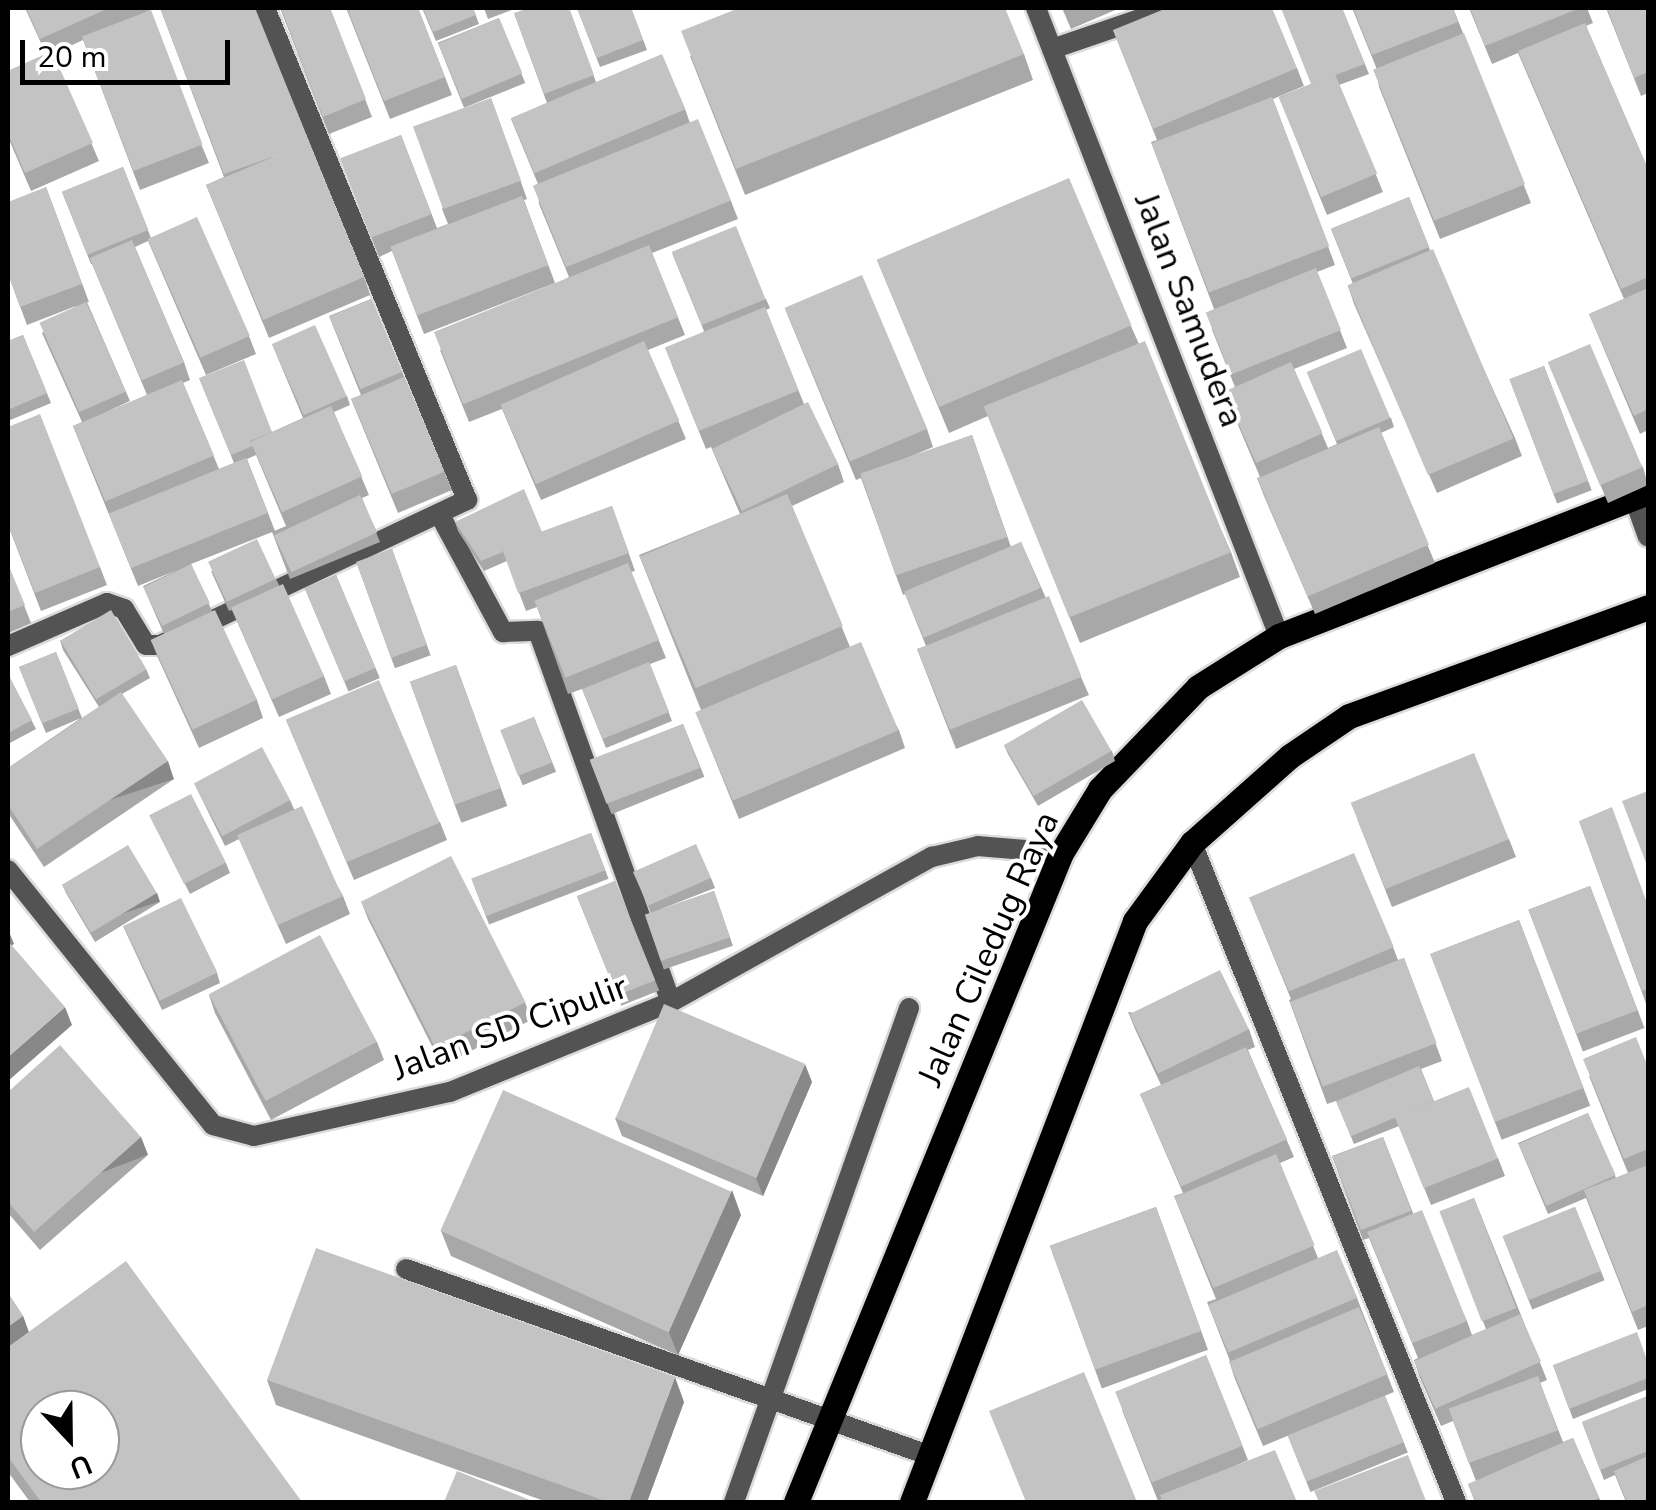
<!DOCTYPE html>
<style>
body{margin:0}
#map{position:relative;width:1656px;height:1510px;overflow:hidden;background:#fff;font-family:"Nunito Sans",sans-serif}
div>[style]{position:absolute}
.roads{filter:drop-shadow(2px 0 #dbdbdb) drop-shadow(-2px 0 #dbdbdb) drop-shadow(0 2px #dbdbdb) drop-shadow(0 -2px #dbdbdb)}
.street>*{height:20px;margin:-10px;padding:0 10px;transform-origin:10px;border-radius:10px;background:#535353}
.primary>*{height:25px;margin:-12.5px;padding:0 12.5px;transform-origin:12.5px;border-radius:12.5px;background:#000}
.wall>*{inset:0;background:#a8a8a8;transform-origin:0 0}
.shaded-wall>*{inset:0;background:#888;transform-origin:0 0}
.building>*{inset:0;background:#c3c3c3;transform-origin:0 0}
span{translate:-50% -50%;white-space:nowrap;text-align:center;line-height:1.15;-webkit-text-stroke:8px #fff;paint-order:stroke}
.street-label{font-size:35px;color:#000}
.frame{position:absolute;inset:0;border:10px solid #000;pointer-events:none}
.north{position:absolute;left:20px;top:1390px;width:100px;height:100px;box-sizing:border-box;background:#fff;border:2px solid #999;border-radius:50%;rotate:158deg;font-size:28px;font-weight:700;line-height:40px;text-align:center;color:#000}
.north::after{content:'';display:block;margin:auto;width:35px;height:45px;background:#000;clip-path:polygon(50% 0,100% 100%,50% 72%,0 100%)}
.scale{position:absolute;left:20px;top:40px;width:210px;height:45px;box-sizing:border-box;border:5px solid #000;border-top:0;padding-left:12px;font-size:30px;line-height:35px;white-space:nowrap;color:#000;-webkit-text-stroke:8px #fff;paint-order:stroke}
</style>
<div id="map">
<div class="roads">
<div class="street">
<div style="left:1036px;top:8px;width:673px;rotate:68.85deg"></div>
<div style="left:1052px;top:49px;width:127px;rotate:-18.9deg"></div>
<div style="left:1634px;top:498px;width:41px;rotate:70.3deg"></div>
<div style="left:441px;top:517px;width:131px;rotate:61.7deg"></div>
<div style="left:503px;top:632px;width:35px;rotate:-2deg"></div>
<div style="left:538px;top:631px;width:394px;rotate:70.3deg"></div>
<div style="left:8px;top:646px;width:108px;rotate:-23.5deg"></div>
<div style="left:107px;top:603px;width:18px;rotate:19deg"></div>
<div style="left:124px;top:609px;width:42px;rotate:58.6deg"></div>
<div style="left:146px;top:645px;width:14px"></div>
<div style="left:160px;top:645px;width:340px;rotate:-25.3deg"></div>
<div style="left:467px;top:500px;width:532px;rotate:-112.32deg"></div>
<div style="left:1192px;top:843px;width:710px;rotate:68.17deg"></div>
<div style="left:8px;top:870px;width:327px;rotate:51.2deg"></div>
<div style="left:213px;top:1125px;width:42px;rotate:15deg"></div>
<div style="left:254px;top:1136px;width:201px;rotate:-12.7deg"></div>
<div style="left:450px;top:1092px;width:239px;rotate:-22.2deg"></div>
<div style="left:671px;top:1002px;width:299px;rotate:-29.1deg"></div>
<div style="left:932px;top:857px;width:47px;rotate:-13.4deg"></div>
<div style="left:978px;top:846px;width:83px;rotate:4.8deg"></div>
<div style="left:406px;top:1269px;width:557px;rotate:19.61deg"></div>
<div style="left:734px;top:1502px;width:524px;rotate:-70.49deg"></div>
</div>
<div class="primary">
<div style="left:796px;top:1502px;width:701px;rotate:-67.79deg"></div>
<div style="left:1061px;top:853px;width:75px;rotate:-58.6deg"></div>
<div style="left:1100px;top:789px;width:141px;rotate:-46.1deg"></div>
<div style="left:1198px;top:687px;width:96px;rotate:-32.2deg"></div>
<div style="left:1279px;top:636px;width:396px;rotate:-21.3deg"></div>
<div style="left:912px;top:1502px;width:622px;rotate:-69deg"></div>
<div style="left:1135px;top:921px;width:97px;rotate:-53.8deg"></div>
<div style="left:1192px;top:843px;width:131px;rotate:-41.6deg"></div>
<div style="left:1290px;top:756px;width:71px;rotate:-34.1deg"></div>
<div style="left:1349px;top:716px;width:318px;rotate:-20deg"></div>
</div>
</div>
<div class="wall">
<div style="clip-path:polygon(25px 8px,156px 8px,146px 12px,209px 163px,140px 190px,83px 40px,53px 54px,99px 161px,31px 191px,8px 137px,8px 71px,46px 54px)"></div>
<div style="clip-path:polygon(160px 8px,364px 277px,370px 295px,269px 338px,206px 185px,224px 177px)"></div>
<div style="clip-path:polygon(280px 8px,330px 8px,372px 117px,329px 134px)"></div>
<div style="clip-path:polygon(346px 8px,418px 8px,452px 95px,390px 119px)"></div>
<div style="clip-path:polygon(422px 8px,473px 8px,479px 24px,436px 41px)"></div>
<div style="clip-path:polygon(484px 8px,517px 8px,488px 19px)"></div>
<div style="clip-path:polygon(569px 8px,596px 82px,685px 109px,690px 123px,731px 201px,738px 219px,652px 253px,685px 335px,648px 350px,686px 439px,541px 500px,502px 409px,469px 422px,440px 350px,569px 277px,539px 204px,538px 184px,511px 119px,547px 103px,514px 13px)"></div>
<div style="clip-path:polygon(577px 8px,631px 8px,647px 50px,600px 67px)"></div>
<div style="clip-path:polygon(1062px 8px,1120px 8px,1071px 29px)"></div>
<div style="clip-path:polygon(1342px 8px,1369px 74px,1339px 85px,1383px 192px,1327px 215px,1279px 97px,1311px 84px)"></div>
<div style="clip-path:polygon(1352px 8px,1453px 8px,1531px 203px,1440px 239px,1379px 87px,1376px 67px)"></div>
<div style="clip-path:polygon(1469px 8px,1587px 8px,1593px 23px,1586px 26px,1648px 169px,1648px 430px,1640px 434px,1589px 314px,1624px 299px,1518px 53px,1492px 64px)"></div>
<div style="clip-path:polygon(1606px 8px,1648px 8px,1648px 93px,1641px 96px)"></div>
<div style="left:499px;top:18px;width:70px;height:66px;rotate:68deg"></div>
<div style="clip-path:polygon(1113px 30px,1297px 68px,1304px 86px,1273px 99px,1335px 265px,1317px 272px,1347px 348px,1294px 369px,1328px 448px,1337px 444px,1307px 372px,1391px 418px,1394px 427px,1381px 433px,1435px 563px,1315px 614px,1264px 496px,1257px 478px,1260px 477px,1224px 392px,1235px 387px,1212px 330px,1214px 309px,1151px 142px,1157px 140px)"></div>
<div style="clip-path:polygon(1024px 54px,1033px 80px,745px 195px,690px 56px)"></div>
<div style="clip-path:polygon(491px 98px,527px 199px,524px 200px,555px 283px,424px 334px,392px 251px,379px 257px,341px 159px,401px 135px,437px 228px,448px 224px,442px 209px)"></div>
<div style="clip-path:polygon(123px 167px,151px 238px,249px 336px,256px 354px,206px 375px,148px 241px,135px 247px,184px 362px,190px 380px,183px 383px,219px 469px,234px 463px,199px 378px,272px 432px,303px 418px,272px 344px,347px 396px,350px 405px,334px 412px,369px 495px,362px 498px,380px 542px,290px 579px,272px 532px,286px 526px,256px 455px,247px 459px,275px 531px,191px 564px,212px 611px,257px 700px,263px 718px,199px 748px,158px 658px,151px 640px,164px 634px,143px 586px,175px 571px,138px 586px,73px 426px,82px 422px,42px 333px,76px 306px,27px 325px,8px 274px,46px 187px,89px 302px,87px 302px,130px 401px,102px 414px,147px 395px,92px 264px,91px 264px,62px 192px)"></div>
<div style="clip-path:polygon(1409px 197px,1430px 250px,1515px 438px,1522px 456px,1437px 493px,1354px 304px,1348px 286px,1353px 284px,1331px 229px)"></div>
<div style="clip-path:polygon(672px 253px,766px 299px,770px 308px,766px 310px,804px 404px,838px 464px,844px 482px,792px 506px,850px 647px,899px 730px,905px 748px,739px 819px,696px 713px,701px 710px,639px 555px,740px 514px,711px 447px,706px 449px,672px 365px,704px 331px)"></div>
<div style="clip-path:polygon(877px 260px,1131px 326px,1231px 552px,1240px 577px,1080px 643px,988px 416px,949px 433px)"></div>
<div style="clip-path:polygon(371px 299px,452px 490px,398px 513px,351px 399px,361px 395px,329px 316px)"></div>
<div style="clip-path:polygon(785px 309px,927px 429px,933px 447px,900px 461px,972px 435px,1011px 547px,1021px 542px,1089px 695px,956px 749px,917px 649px,926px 646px,905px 594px,903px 595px,861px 478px,856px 480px)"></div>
<div style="clip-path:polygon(23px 335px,51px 403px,8px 421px,8px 341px)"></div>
<div style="clip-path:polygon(1548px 362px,1643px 467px,1648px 485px,1608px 503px)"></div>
<div style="left:1544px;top:366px;width:133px;height:37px;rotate:69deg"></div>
<div style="clip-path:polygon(612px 506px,635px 571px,631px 572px,666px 658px,650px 664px,672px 721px,606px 748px,582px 689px,568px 694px,537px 607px,526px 611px,507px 561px,484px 571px,458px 531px,455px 522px,542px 532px)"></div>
<div style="clip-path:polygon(8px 525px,100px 567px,107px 585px,41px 611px)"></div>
<div style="left:392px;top:549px;width:113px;height:38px;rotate:70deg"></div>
<div style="clip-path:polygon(8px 564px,31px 623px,8px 633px)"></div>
<div style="clip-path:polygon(211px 571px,276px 579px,324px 676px,331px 694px,279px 717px,232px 610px,229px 611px)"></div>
<div style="left:336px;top:575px;width:112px;height:34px;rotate:67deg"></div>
<div style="clip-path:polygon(60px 640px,146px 669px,150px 678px,122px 694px,174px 779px,44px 867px,8px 813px,8px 768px,81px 718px,46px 733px,19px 667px,56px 652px,82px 718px,99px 707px,63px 650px)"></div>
<div style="left:456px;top:665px;width:150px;height:49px;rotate:70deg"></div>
<div style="clip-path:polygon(8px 674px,36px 729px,8px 744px)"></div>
<div style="left:534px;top:717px;width:59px;height:36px;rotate:68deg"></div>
<div style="clip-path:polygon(286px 720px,440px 822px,447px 840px,354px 880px)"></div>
<div style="left:683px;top:724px;width:57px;height:100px;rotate:68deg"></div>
<div style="clip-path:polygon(1004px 745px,1112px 751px,1115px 761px,1038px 806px,1008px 754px)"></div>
<div style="clip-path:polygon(194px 783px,290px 800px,294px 809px,343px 896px,350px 914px,286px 944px,239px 839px,225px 846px)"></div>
<div style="clip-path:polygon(150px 816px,226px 863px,230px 873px,190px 894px)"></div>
<div style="clip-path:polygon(1358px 821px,1509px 839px,1516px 857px,1392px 907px)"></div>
<div style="clip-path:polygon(1579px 821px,1648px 906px,1648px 1009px)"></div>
<div style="left:591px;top:833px;width:49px;height:128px;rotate:69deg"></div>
<div style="clip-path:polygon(711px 878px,715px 888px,651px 913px,637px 880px)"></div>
<div style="left:615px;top:881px;width:118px;height:41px;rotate:68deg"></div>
<div style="clip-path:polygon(62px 884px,157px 893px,160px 902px,95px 942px,66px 893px)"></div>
<div style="left:1590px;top:886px;width:152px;height:66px;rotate:69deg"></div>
<div style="left:714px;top:891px;width:58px;height:73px;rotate:71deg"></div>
<div style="clip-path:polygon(1249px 897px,1393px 947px,1398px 960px,1404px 958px,1442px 1061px,1421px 1069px,1434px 1101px,1498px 1158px,1505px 1176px,1431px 1205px,1399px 1126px,1354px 1144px,1336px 1101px,1327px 1104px,1289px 1000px,1291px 999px)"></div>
<div style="clip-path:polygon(361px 901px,525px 1002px,531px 1020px,442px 1066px,368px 919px)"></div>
<div style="left:1519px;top:920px;width:199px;height:95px;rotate:69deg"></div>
<div style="clip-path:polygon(123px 926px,217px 973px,220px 983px,162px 1010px)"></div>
<div style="clip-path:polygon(209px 995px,377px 1042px,384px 1060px,271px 1120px,215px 1013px)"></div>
<div style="clip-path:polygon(1128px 1012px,1249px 1029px,1255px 1047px,1248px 1050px,1294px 1157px,1280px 1163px,1318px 1258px,1357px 1298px,1394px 1392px,1263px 1446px,1235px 1379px,1229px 1361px,1230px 1361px,1207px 1302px,1216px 1299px,1174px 1196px,1183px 1193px,1140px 1094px,1161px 1085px,1135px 1029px)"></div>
<div style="clip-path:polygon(1648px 1067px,1648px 1326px,1638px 1330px,1586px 1198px,1548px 1214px,1518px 1143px,1588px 1113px,1616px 1178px,1628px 1173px,1589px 1076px)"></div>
<div style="clip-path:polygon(812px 1082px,763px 1196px,622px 1136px,615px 1118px)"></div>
<div style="clip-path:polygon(8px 1092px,141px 1137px,148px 1155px,40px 1250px,8px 1213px)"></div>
<div style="clip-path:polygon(1383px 1137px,1413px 1213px,1467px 1321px,1472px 1335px,1486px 1329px,1440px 1212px,1474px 1198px,1547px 1380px,1540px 1383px,1563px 1442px,1573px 1438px,1601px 1502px,1475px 1502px,1468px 1484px,1476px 1481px,1453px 1421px,1441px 1426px,1420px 1378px,1414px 1360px,1418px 1358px,1369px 1238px,1363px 1240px,1332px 1156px)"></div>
<div style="left:1156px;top:1207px;width:152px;height:113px;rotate:70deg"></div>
<div style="left:1575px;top:1207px;width:79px;height:78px;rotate:68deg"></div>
<div style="clip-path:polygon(741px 1215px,678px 1355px,451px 1256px,441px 1231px)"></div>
<div style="clip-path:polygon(8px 1293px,23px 1316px,29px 1332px,302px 1502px,30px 1502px,8px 1472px)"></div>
<div style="clip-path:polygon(1206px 1355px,1248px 1460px,1158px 1501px,1122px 1410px)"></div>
<div style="clip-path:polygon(1648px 1363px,1648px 1389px,1573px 1419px,1553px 1365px)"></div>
<div style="clip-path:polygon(267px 1380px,684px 1402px,647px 1502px,547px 1502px,276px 1405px)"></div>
<div style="left:1385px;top:1396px;width:61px;height:105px;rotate:68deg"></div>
<div style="clip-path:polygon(1648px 1396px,1648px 1502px,1626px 1502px,1615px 1475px,1604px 1480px,1582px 1422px)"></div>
</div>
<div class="shaded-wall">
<div style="left:168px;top:761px;width:19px;height:158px;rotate:72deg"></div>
<div style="left:157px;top:893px;width:9px;height:76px;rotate:72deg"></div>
<div style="clip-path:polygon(10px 934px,14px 944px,8px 948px,8px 936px)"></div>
<div style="clip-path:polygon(65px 1007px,72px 1025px,8px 1081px,8px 1057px)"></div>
<div style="clip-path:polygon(805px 1064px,812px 1082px,763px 1196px,756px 1178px)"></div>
<div style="left:141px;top:1137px;width:19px;height:143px;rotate:69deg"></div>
<div style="clip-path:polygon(732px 1190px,741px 1215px,678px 1355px,668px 1330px)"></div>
<div style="clip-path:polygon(23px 1316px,32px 1342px,8px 1358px,8px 1327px)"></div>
<div style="clip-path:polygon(675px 1377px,684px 1402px,647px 1502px,629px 1502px)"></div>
</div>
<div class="building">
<div style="clip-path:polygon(26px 8px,109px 8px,40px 39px)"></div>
<div style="clip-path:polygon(160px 8px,255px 8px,364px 277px,263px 320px,206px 185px,278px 155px,224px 174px)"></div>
<div style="clip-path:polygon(281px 8px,330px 8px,366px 99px,323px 117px)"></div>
<div style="clip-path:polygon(347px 8px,418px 8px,445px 77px,384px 101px)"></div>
<div style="clip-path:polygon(423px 8px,473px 8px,476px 15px,433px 32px)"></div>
<div style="clip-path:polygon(529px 8px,569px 8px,594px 75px,544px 94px,514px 13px)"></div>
<div style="clip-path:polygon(577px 8px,631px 8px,643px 40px,597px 58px)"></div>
<div style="clip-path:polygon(739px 8px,1005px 8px,1024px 54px,736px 169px,681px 31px)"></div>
<div style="clip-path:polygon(1167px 8px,1272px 8px,1297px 68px,1153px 129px,1113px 30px)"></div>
<div style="clip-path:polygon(1281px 8px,1342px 8px,1365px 64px,1311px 84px)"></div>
<div style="clip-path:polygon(1353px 8px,1453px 8px,1458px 22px,1372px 55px)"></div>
<div style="clip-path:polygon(1470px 8px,1580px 8px,1485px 46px)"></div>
<div style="clip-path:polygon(1607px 8px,1648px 8px,1648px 72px,1634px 78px)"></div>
<div style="left:151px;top:10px;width:144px;height:74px;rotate:69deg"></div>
<div style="left:499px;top:18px;width:60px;height:66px;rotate:67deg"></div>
<div style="clip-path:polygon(1585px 23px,1648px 169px,1648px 277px,1621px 289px,1518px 51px)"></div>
<div style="left:1464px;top:33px;width:163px;height:98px;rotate:68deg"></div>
<div style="clip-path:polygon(52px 51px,93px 143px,25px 173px,8px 134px,8px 71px)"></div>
<div style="left:662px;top:54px;width:60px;height:164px;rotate:67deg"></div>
<div style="left:1335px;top:74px;width:108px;height:61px;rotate:67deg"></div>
<div style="left:1272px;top:97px;width:160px;height:129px;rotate:69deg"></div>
<div style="left:491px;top:98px;width:88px;height:83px;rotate:70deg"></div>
<div style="left:698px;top:119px;width:88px;height:178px;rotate:68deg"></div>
<div style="left:401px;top:135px;width:85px;height:65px;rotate:69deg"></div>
<div style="left:123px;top:167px;width:68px;height:66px;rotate:68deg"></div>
<div style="left:1069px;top:178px;width:160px;height:209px;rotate:67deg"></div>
<div style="clip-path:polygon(46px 187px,82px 284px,20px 307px,8px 273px,8px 202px)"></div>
<div style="left:522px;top:196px;width:74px;height:141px;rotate:69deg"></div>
<div style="left:1409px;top:197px;width:54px;height:84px;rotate:68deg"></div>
<div style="left:197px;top:217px;width:130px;height:54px;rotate:66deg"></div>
<div style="left:736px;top:226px;width:79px;height:69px;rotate:68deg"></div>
<div style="left:132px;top:240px;width:133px;height:46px;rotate:67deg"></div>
<div style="left:649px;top:245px;width:78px;height:232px;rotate:68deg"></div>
<div style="left:1433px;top:249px;width:206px;height:93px;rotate:67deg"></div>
<div style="left:1316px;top:268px;width:67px;height:119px;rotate:68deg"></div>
<div style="left:862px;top:275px;width:167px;height:84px;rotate:67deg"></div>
<div style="clip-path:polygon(1648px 288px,1648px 409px,1634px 416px,1589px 314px)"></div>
<div style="left:371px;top:299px;width:79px;height:45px;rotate:67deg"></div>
<div style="left:86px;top:302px;width:98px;height:51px;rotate:66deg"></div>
<div style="left:765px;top:307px;width:90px;height:108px;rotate:68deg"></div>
<div style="left:315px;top:325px;width:78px;height:47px;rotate:66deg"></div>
<div style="clip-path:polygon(23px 335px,47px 393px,8px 410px,8px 341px)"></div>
<div style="left:644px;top:341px;width:87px;height:157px;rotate:66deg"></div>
<div style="left:1145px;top:341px;width:228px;height:174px;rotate:68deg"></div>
<div style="left:1590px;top:344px;width:134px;height:46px;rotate:67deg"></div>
<div style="left:1361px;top:349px;width:75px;height:59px;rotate:67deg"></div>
<div style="clip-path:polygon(244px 360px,272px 432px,250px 441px,253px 446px,231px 455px,199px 378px)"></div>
<div style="left:1291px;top:362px;width:78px;height:73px;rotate:66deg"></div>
<div style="left:1544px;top:366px;width:123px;height:37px;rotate:69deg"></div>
<div style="left:404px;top:377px;width:103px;height:57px;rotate:67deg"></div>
<div style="left:182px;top:380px;width:82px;height:118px;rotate:67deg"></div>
<div style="left:808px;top:402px;width:69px;height:107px;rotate:64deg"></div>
<div style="left:331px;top:406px;width:77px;height:88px;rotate:66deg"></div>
<div style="clip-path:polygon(40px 414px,100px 567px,35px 593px,8px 524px,8px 427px)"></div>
<div style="left:1379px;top:427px;width:128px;height:132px;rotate:67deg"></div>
<div style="left:972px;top:435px;width:108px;height:118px;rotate:71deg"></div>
<div style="left:246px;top:458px;width:59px;height:148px;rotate:68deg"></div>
<div style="clip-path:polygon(524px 489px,542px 532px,501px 547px,503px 552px,481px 561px,455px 522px)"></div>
<div style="left:787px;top:494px;width:143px;height:160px;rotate:67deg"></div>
<div style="left:360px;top:495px;width:41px;height:95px;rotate:65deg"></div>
<div style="left:612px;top:506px;width:50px;height:118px;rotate:70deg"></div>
<div style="left:257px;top:539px;width:44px;height:54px;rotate:65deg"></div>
<div style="left:1021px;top:542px;width:50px;height:127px;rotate:67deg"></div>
<div style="left:392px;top:549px;width:102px;height:38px;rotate:70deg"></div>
<div style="left:628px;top:563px;width:83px;height:101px;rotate:68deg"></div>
<div style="clip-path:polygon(8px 564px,25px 605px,8px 612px)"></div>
<div style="left:191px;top:564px;width:43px;height:53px;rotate:64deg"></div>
<div style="left:336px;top:575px;width:101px;height:34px;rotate:67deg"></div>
<div style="left:283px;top:584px;width:101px;height:57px;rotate:66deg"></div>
<div style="left:1049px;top:596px;width:87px;height:142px;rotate:68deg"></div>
<div style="left:111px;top:610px;width:69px;height:59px;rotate:59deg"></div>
<div style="left:215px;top:610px;width:99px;height:71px;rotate:65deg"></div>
<div style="left:861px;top:642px;width:96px;height:180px;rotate:67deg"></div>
<div style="left:56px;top:652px;width:61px;height:40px;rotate:68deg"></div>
<div style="left:649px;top:662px;width:54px;height:72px;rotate:68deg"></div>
<div style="left:456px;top:665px;width:131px;height:49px;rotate:70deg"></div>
<div style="clip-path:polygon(8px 674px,32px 720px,8px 733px)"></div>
<div style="left:379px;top:680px;width:155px;height:101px;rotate:67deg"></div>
<div style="clip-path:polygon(121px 692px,168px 761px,37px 849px,8px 805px,8px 768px)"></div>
<div style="left:1082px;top:700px;width:59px;height:90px;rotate:60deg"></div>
<div style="left:534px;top:717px;width:49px;height:36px;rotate:69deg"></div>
<div style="left:683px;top:724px;width:47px;height:100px;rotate:69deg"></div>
<div style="left:262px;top:747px;width:60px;height:77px;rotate:62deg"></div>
<div style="left:1474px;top:753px;width:93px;height:133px;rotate:68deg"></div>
<div style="clip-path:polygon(1648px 791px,1648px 868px,1622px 801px)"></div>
<div style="left:191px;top:794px;width:77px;height:47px;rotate:63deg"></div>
<div style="left:302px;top:806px;width:99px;height:71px;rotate:66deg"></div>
<div style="clip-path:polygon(1612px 807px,1648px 906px,1648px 989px,1642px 991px,1579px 821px)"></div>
<div style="left:591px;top:833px;width:40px;height:128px;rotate:69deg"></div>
<div style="left:696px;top:844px;width:37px;height:69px;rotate:66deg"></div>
<div style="left:128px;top:845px;width:56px;height:77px;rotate:59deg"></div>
<div style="left:1354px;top:853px;width:102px;height:114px;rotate:67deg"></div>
<div style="left:451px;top:856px;width:164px;height:101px;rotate:63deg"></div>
<div style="left:615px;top:881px;width:107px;height:41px;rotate:68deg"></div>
<div style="left:1590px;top:886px;width:133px;height:66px;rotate:69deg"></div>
<div style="left:714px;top:891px;width:49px;height:73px;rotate:71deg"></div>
<div style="left:181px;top:898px;width:83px;height:64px;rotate:64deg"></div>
<div style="left:1519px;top:920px;width:180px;height:95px;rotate:69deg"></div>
<div style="left:320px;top:935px;width:121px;height:126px;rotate:62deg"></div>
<div style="clip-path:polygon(8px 941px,65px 1007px,8px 1057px)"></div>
<div style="left:1404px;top:958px;width:91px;height:122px;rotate:69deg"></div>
<div style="left:1220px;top:970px;width:66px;height:101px;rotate:64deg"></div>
<div style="left:664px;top:1004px;width:153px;height:124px;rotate:23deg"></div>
<div style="clip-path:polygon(1636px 1037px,1648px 1067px,1648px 1149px,1624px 1159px,1583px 1059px)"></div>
<div style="clip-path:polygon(60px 1045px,141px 1137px,34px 1232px,8px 1202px,8px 1092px)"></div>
<div style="left:1246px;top:1047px;width:101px;height:116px;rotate:66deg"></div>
<div style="left:1419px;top:1066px;width:38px;height:90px;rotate:67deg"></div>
<div style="left:1469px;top:1087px;width:77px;height:80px;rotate:68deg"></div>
<div style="left:503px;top:1090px;width:250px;height:154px;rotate:24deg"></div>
<div style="left:1588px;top:1113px;width:68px;height:76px;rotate:66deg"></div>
<div style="left:1383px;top:1137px;width:79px;height:54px;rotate:69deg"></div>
<div style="left:1276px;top:1154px;width:99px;height:110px;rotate:67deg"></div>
<div style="clip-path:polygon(1648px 1165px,1648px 1305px,1632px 1312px,1584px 1190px)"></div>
<div style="left:1474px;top:1198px;width:118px;height:37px;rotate:69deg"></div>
<div style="left:1156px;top:1207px;width:132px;height:113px;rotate:70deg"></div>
<div style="left:1575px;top:1207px;width:69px;height:78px;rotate:68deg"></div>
<div style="left:1422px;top:1210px;width:120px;height:59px;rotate:68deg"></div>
<div style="clip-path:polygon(316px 1248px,675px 1377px,629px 1502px,608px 1502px,267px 1380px)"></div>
<div style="left:1337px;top:1250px;width:52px;height:140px;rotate:67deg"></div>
<div style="clip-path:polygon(evenodd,126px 1261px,302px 1502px,41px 1502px,8px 1457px,8px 1347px,126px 1261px,40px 1410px,100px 1410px,100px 1470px,40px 1470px,40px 1410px)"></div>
<div style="clip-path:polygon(8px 1293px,23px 1316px,8px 1327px)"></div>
<div style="left:1359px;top:1307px;width:73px;height:141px;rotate:67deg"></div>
<div style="left:1520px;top:1314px;width:52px;height:116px;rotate:66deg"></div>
<div style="clip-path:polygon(1637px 1332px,1648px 1363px,1648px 1378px,1569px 1409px,1553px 1365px)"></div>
<div style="left:1206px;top:1355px;width:98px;height:98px;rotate:68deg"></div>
<div style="clip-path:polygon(1084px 1372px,1137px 1502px,1026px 1502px,989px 1411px)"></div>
<div style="left:1538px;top:1376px;width:58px;height:95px;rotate:70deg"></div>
<div style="left:1385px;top:1396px;width:50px;height:105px;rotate:68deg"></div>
<div style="clip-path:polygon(1648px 1396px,1648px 1451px,1600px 1470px,1582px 1422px)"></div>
<div style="clip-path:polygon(1573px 1438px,1599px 1498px,1590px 1502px,1476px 1502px,1468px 1484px)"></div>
<div style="clip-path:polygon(1275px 1450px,1297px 1502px,1163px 1502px,1160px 1495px)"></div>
<div style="clip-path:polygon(1408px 1455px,1426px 1501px,1421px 1502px,1319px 1502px,1314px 1491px)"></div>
<div style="clip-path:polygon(1648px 1456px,1648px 1502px,1627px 1502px,1614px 1471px)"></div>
<div style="clip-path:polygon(457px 1471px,535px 1502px,444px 1502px)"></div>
</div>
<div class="street-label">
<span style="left:1189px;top:310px;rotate:69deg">Jalan Samudera</span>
<span style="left:989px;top:949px;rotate:-66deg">Jalan Ciledug Raya</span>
<span style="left:510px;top:1028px;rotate:-20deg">Jalan SD Cipulir</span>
</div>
<div class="frame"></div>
<div class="north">U</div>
<div class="scale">20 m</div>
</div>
